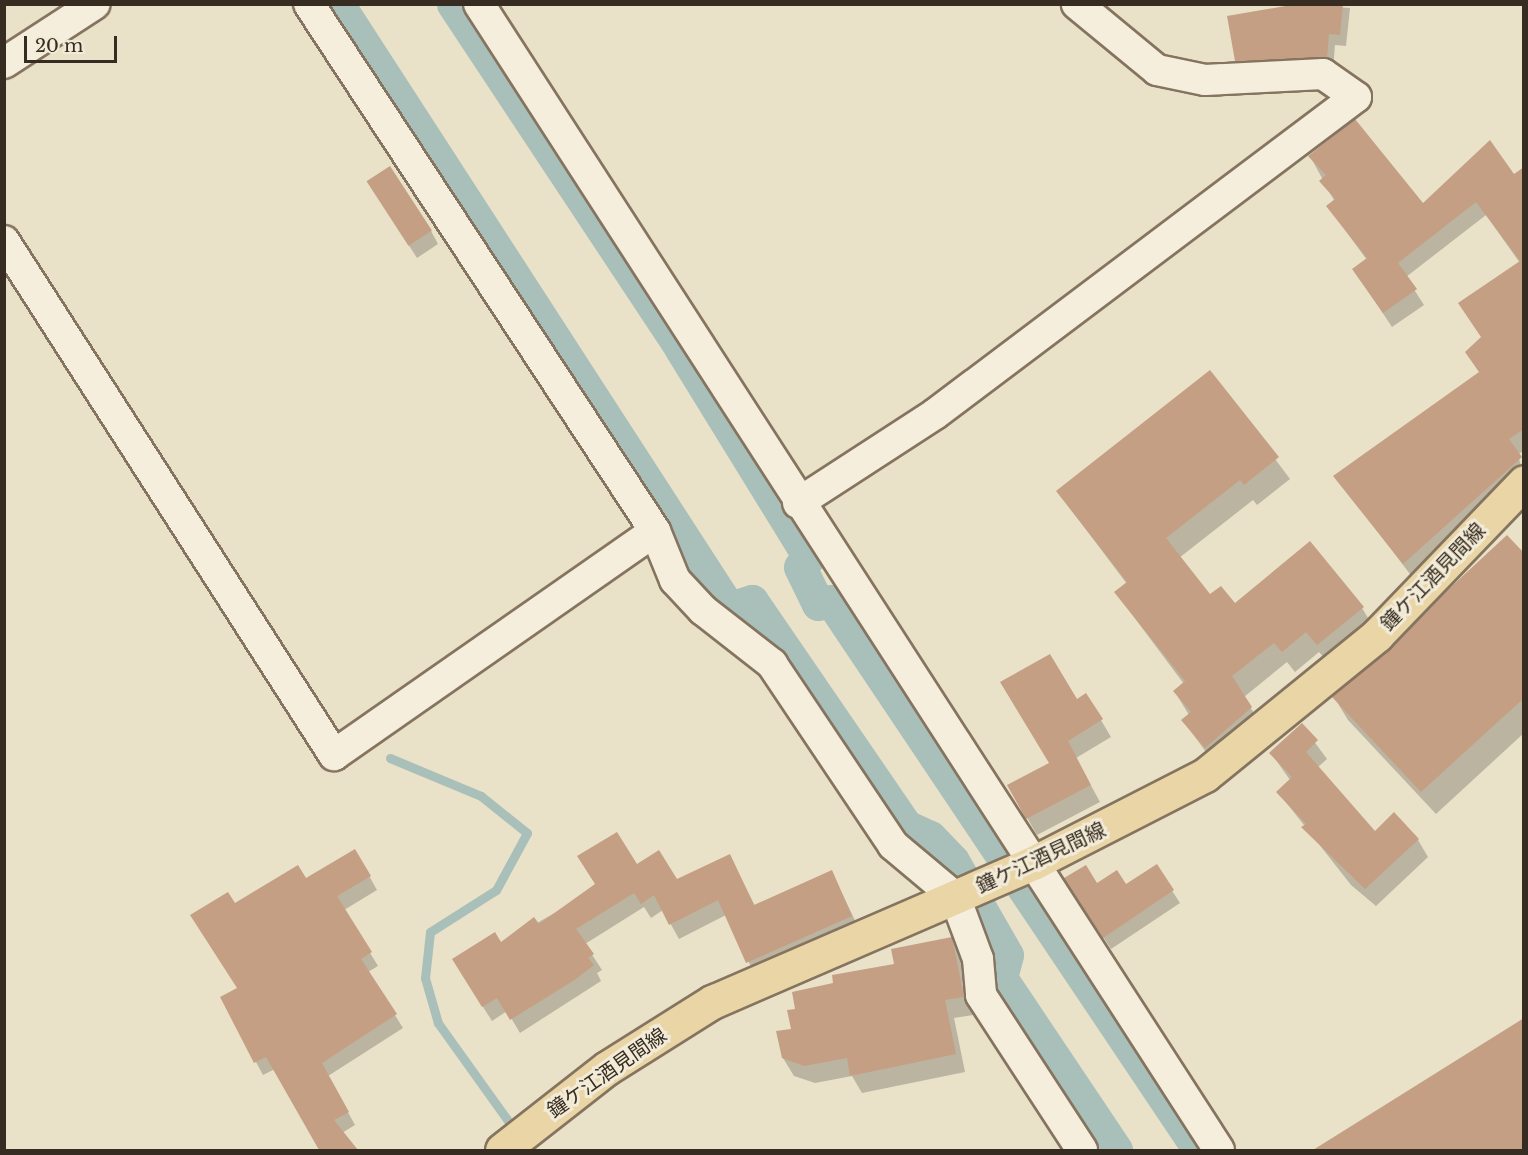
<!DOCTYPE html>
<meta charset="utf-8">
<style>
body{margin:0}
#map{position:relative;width:1528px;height:1155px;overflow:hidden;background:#eae1c9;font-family:"Libre Baskerville","Noto Sans JP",serif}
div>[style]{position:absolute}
.shadow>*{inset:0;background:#0003}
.stream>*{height:9px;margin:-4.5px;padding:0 4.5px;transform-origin:4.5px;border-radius:4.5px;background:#a9bfb9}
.canal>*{height:33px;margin:-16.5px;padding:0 16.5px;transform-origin:16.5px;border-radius:16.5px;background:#a9bfb9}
.building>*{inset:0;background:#c49f83;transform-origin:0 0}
.roads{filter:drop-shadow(2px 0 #85745f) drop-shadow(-2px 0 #85745f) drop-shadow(0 2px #85745f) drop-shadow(0 -2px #85745f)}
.minor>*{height:30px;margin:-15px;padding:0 15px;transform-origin:15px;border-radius:15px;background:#f6eedc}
.major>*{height:33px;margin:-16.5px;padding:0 16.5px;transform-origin:16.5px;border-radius:16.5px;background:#e9d5a5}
span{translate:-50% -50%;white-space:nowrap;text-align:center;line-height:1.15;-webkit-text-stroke:6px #f2ebd8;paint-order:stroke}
.street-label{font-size:20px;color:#372c21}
.frame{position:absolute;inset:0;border:6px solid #372c21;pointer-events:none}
.scale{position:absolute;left:24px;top:36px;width:93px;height:27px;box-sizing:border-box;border:3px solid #372c21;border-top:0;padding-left:8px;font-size:18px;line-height:21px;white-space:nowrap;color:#372c21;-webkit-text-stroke:4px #f2ebd8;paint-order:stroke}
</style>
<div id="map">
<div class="shadow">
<div style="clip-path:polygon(1300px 4px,1350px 8px,1346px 46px,1335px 45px,1333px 70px,1243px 73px,1236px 61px)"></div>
<div style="clip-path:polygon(1490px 143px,1524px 231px,1524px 451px,1518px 454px,1524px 479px,1413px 578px,1335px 476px,1480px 373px,1467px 353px,1482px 338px,1460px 304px,1520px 263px,1486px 215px,1406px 277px,1424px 305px,1392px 327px,1354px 270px,1367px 260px,1328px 207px,1335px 202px,1310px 156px,1423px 205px)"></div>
<div style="clip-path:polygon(376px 194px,431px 231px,438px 244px,417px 258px)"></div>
<div style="clip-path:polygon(1210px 372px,1290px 479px,1257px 505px,1253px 500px,1179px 558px,1210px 596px,1235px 605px,1362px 608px,1374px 628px,1330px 665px,1319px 652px,1295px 672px,1287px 662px,1244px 697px,1263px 728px,1218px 768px,1183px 721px,1189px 715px,1175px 692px,1184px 684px,1116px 593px,1127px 584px,1057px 491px)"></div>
<div style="clip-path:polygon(1524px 555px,1524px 733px,1436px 814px,1348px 720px,1334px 697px)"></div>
<div style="clip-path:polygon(1086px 695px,1111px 737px,1076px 758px,1100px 802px,1037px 835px,1009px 786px,1051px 764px,1076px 701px)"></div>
<div style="clip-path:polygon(1302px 725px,1327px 759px,1317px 768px,1375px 833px,1418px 840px,1428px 857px,1376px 906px,1351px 885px,1278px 792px,1290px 780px,1271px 753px)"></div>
<div style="clip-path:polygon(355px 851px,377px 890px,344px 910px,378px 966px,368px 972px,403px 1028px,328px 1076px,355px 1125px,342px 1133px,356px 1150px,321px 1150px,275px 1069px,263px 1075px,256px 1062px,239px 989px,234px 905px,305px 880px)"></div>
<div style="clip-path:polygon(730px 856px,755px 906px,832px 872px,860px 931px,756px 977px,726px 915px,679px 939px,663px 910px,651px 918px,644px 907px,585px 944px,602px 970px,597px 973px,601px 981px,520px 1033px,507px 1011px,492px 1021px,462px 974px,500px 944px,637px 866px,676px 880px)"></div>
<div style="clip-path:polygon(1156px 866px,1180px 903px,1111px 949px,1073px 891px,1125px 886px)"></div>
<div style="clip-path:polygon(951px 939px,961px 957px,973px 1015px,954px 1018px,965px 1072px,862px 1093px,852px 1076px,815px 1083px,794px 1076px,783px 1058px,797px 1010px,835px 984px,896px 965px)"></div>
<div style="clip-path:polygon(1524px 1020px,1524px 1150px,1316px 1150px)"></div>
</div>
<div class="stream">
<div style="left:390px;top:758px;width:99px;rotate:22.7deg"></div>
<div style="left:481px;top:796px;width:59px;rotate:38.8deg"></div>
<div style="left:527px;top:833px;width:65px;rotate:118.5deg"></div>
<div style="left:496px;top:890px;width:78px;rotate:147.5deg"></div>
<div style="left:430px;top:932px;width:46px;rotate:96.2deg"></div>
<div style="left:425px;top:978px;width:47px;rotate:73.9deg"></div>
<div style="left:438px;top:1023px;width:156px;rotate:54.4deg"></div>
</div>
<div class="canal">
<div style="left:338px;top:4px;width:720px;rotate:57.08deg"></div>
<div style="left:729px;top:608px;width:24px;rotate:-17deg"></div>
<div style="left:752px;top:601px;width:273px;rotate:55.6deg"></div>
<div style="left:906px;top:826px;width:26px;rotate:25deg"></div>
<div style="left:930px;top:837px;width:33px;rotate:46deg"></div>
<div style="left:953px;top:861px;width:108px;rotate:60.1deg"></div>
<div style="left:1007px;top:955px;width:24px;rotate:105deg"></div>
<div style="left:1001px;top:978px;width:207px;rotate:56.2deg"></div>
<div style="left:453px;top:4px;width:414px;rotate:56.5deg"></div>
<div style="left:681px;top:349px;width:244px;rotate:58.4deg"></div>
<div style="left:809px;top:557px;width:13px;rotate:132deg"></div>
<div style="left:800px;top:567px;width:41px;rotate:64.1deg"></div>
<div style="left:818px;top:604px;width:13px;rotate:-13deg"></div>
<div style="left:831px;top:601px;width:661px;rotate:56.17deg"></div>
</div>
<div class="building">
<div style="clip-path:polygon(1297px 4px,1343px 4px,1340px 35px,1329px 34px,1327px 58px,1235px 61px,1227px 16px)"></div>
<div style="clip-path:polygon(1355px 119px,1423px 203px,1490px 140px,1514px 174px,1524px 167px,1524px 429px,1509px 439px,1522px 457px,1403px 564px,1333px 476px,1479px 372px,1465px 352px,1481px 337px,1458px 303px,1520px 261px,1476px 202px,1398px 263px,1417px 289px,1383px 313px,1352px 269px,1367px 258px,1326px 206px,1335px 199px,1319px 181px,1326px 175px,1308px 156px)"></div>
<div style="left:390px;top:166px;width:77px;height:28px;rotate:57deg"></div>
<div style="clip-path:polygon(1210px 370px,1279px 457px,1244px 485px,1240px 480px,1166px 538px,1210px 594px,1221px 586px,1235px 603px,1310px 541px,1364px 607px,1317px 645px,1306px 632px,1282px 652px,1274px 643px,1232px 676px,1252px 707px,1205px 748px,1181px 720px,1191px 712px,1173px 691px,1185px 681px,1114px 592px,1127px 582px,1056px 491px)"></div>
<div style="clip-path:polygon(1507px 535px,1524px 553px,1524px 698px,1421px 792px,1332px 697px)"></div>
<div style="clip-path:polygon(1050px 654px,1077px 699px,1086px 693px,1103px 719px,1068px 741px,1091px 785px,1026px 819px,1007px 785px,1049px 763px,1000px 682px)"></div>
<div style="clip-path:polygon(1302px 723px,1318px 740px,1306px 752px,1375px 831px,1394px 812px,1419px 839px,1365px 889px,1301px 827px,1306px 824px,1276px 792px,1292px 777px,1269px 753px)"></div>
<div style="clip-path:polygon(617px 832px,637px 864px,659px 850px,677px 879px,730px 854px,754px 905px,832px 870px,852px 916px,746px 963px,718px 900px,669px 925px,654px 895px,641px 904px,634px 893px,576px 929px,594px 954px,588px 958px,594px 965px,576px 979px,510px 1020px,497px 998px,482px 1007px,452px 959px,495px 932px,501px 942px,534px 917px,539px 924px,595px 884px,577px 856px)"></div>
<div style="clip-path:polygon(355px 849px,371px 876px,337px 896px,372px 952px,361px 959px,397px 1014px,322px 1063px,349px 1112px,334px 1120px,358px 1150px,319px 1150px,266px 1057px,254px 1063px,220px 997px,237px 988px,190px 915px,228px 892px,235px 903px,298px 865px,306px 878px)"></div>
<div style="clip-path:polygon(1157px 864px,1174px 890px,1103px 938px,1064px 878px,1086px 865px,1097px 883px,1117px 870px,1126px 884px)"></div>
<div style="clip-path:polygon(952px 937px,964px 997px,945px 1000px,956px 1054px,850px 1076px,847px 1058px,804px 1066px,782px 1058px,776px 1031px,791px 1029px,787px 1010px,795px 1009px,792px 992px,833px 983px,832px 975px,894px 964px,891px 949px)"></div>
<div style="clip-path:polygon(1524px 1018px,1524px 1150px,1313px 1150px)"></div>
</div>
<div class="roads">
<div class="minor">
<div style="left:309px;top:4px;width:630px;rotate:56.71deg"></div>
<div style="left:655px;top:531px;width:53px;rotate:67.8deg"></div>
<div style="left:675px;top:580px;width:41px;rotate:47deg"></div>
<div style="left:703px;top:610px;width:88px;rotate:38deg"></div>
<div style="left:772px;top:664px;width:218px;rotate:56.2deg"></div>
<div style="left:893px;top:845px;width:81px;rotate:40deg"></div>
<div style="left:955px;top:897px;width:66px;rotate:69.6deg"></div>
<div style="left:978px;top:959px;width:36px;rotate:85deg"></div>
<div style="left:981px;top:995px;width:185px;rotate:56.9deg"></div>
<div style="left:479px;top:4px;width:1364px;rotate:57.15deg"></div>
<div style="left:4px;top:63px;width:108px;rotate:-33deg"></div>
<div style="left:4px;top:241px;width:611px;rotate:57.3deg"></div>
<div style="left:334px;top:755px;width:391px;rotate:-34.9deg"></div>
<div style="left:798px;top:503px;width:163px;rotate:-33deg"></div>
<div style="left:935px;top:414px;width:527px;rotate:-36.98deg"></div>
<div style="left:1356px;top:97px;width:40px;rotate:-145.1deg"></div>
<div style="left:1323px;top:74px;width:118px;rotate:177.1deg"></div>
<div style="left:1205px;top:80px;width:49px;rotate:-168.2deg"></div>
<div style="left:1157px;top:70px;width:104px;rotate:-140.5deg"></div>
</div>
<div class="major">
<div style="left:502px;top:1150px;width:133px;rotate:-38deg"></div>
<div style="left:607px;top:1068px;width:124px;rotate:-32.2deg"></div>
<div style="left:712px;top:1002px;width:352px;rotate:-23.4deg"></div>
<div style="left:1035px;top:862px;width:191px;rotate:-27.1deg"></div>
<div style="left:1205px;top:775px;width:222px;rotate:-39.1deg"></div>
<div style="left:1377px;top:635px;width:212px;rotate:-46.1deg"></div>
</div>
</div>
<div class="street-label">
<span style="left:1433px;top:577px;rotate:-46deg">鐘ケ江酒見間線</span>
<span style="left:1041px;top:858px;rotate:-25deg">鐘ケ江酒見間線</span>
<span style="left:607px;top:1073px;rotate:-35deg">鐘ケ江酒見間線</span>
</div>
<div class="frame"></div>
<div class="scale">20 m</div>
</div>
